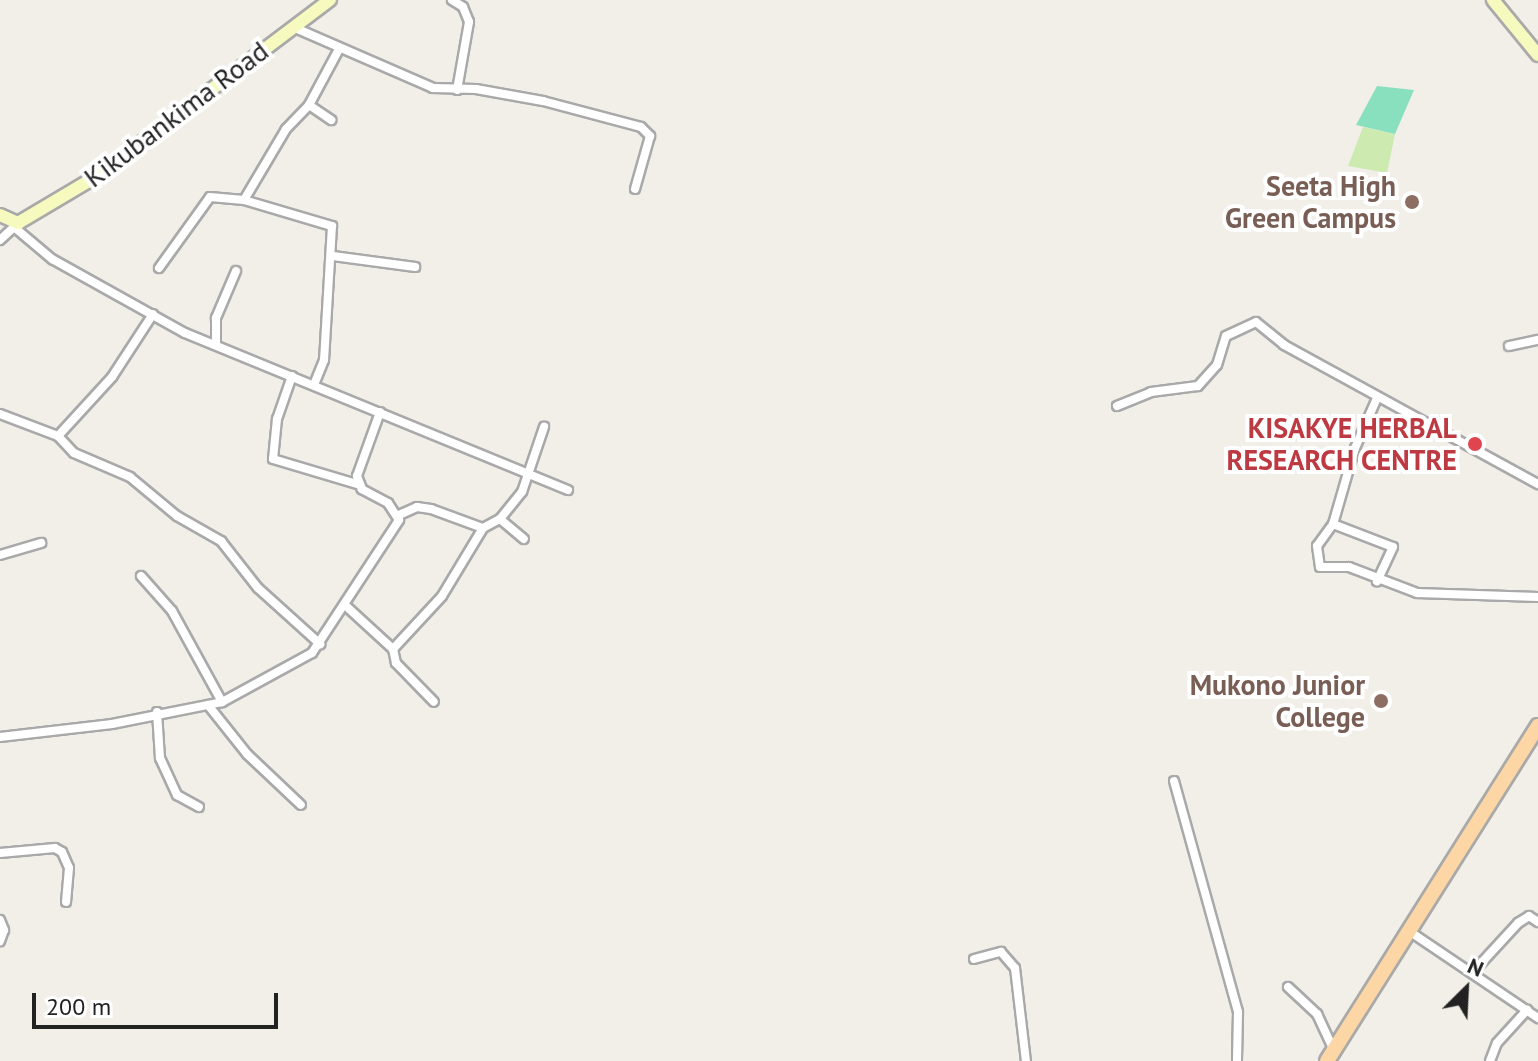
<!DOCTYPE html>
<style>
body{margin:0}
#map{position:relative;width:1538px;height:1061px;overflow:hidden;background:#f2efe9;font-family:"PT Sans",sans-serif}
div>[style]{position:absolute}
.grass>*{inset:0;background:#cdebb0}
.pitch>*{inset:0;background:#88e0be}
.roads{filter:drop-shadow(2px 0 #a9a9a9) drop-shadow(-2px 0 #a9a9a9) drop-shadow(0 2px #a9a9a9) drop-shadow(0 -2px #a9a9a9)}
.street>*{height:8px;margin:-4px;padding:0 4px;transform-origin:4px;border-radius:4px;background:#fff}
.secondary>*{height:12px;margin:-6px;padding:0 6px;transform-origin:6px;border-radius:6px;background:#f7fabf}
.primary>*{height:14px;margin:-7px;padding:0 7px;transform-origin:7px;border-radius:7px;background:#fcd6a4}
.dots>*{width:22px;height:22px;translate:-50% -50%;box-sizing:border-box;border:4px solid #fff;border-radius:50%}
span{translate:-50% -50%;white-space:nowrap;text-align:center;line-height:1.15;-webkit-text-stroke:8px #fff;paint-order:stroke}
.street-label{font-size:28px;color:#222}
.education-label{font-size:28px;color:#785e54;font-weight:700}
.right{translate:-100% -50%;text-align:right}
.health-label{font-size:28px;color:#be3a42;font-weight:700}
.north{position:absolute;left:1426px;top:949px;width:80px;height:80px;-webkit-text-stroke:6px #fff;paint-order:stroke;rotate:24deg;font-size:22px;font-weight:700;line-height:32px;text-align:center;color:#222}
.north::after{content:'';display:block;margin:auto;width:28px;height:36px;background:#222;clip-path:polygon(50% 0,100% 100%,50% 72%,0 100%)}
.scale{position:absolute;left:32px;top:993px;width:246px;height:36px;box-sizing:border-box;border:4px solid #222;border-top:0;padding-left:10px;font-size:24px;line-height:28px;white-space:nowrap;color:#222;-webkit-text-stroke:6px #fff;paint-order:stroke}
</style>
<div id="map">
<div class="grass">
<div style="clip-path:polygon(1363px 127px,1395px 134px,1387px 173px,1348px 166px)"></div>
</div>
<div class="pitch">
<div style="clip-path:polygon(1377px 86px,1414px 90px,1395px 134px,1356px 125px)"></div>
</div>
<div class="roads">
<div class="street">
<div style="left:452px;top:0;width:13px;rotate:32deg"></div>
<div style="left:463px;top:7px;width:16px;rotate:68deg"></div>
<div style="left:469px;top:22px;width:69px;rotate:100deg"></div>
<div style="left:293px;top:27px;width:153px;rotate:23.5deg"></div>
<div style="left:433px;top:88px;width:43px;rotate:1.3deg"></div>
<div style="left:476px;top:89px;width:68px;rotate:10.2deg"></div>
<div style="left:543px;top:101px;width:101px;rotate:14.9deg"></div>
<div style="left:641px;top:127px;width:13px;rotate:45deg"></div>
<div style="left:650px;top:136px;width:55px;rotate:105.8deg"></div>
<div style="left:309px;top:105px;width:27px;rotate:34deg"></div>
<div style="left:244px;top:200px;width:82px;rotate:-59.4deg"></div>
<div style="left:286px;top:129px;width:33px;rotate:-46deg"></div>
<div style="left:309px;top:105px;width:61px;rotate:-61.8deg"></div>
<div style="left:14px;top:227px;width:50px;rotate:40.1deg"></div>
<div style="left:52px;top:259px;width:152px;rotate:29.1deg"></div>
<div style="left:185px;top:333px;width:414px;rotate:22.3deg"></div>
<div style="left:0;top:240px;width:25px;rotate:-43deg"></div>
<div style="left:333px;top:256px;width:83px;rotate:7.6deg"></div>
<div style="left:159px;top:268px;width:87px;rotate:-54.3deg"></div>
<div style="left:210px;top:197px;width:34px;rotate:5deg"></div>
<div style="left:244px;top:200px;width:92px;rotate:16.5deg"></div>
<div style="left:332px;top:226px;width:134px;rotate:93.4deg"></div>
<div style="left:324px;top:360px;width:27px;rotate:112deg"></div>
<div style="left:216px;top:345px;width:27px;rotate:-90deg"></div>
<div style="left:216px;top:318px;width:51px;rotate:-66.9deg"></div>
<div style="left:1509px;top:346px;width:30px;rotate:-12deg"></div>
<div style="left:292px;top:376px;width:46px;rotate:109.2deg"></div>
<div style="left:277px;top:419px;width:40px;rotate:95.7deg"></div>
<div style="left:273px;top:459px;width:91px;rotate:16.6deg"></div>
<div style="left:1377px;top:398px;width:55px;rotate:113.7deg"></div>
<div style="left:1355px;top:448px;width:79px;rotate:106.1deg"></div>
<div style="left:1333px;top:524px;width:27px;rotate:126deg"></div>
<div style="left:1317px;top:546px;width:21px;rotate:82deg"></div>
<div style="left:1320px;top:567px;width:29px"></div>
<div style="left:1349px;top:567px;width:73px;rotate:20.9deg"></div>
<div style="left:1417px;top:593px;width:121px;rotate:1.9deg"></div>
<div style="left:1117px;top:406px;width:37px;rotate:-22deg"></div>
<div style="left:1151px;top:392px;width:47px;rotate:-7.3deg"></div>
<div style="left:1198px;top:386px;width:28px;rotate:-48deg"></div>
<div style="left:1217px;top:365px;width:30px;rotate:-73deg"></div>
<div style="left:1226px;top:336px;width:33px;rotate:-25deg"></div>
<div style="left:1256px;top:322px;width:36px;rotate:39deg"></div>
<div style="left:1284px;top:345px;width:290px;rotate:28.7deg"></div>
<div style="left:0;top:414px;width:62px;rotate:20.8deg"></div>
<div style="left:58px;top:436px;width:80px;rotate:-47.5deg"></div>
<div style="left:112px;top:377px;width:75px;rotate:-56.9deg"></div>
<div style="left:58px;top:436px;width:23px;rotate:47deg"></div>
<div style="left:74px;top:453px;width:61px;rotate:23.2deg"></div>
<div style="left:130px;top:477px;width:61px;rotate:39.7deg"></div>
<div style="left:177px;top:516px;width:51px;rotate:29.6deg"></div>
<div style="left:221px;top:541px;width:60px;rotate:51.8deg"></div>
<div style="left:258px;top:588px;width:84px;rotate:42.1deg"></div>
<div style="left:399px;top:515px;width:20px;rotate:-24deg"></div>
<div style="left:417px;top:507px;width:14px;rotate:8deg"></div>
<div style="left:431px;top:509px;width:55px;rotate:20.1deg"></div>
<div style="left:500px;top:519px;width:31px;rotate:40deg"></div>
<div style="left:1333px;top:524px;width:64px;rotate:21deg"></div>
<div style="left:1393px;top:547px;width:38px;rotate:115deg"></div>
<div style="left:0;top:555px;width:43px;rotate:-16.3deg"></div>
<div style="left:141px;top:576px;width:47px;rotate:48.5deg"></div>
<div style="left:172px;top:611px;width:104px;rotate:61.2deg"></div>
<div style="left:346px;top:606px;width:64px;rotate:42.5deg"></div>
<div style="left:393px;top:649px;width:14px;rotate:78deg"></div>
<div style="left:396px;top:663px;width:54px;rotate:45.7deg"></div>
<div style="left:393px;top:649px;width:72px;rotate:-47.2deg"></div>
<div style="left:442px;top:596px;width:79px;rotate:-58.9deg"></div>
<div style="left:483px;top:528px;width:19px;rotate:-28deg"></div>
<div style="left:500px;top:519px;width:35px;rotate:-51deg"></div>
<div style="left:522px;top:492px;width:69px;rotate:-71.3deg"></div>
<div style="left:208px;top:705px;width:63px;rotate:51.5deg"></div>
<div style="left:247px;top:754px;width:74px;rotate:43.4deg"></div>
<div style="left:157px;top:712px;width:46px;rotate:86.3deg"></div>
<div style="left:160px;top:758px;width:41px;rotate:65.3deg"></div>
<div style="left:177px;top:795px;width:25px;rotate:29deg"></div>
<div style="left:0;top:737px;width:113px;rotate:-6.6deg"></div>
<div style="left:112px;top:724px;width:112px;rotate:-11.3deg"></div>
<div style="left:222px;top:702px;width:102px;rotate:-28.6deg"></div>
<div style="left:312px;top:653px;width:159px;rotate:-56.8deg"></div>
<div style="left:399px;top:520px;width:20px;rotate:-123deg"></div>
<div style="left:388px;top:503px;width:30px;rotate:-152deg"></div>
<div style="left:362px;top:489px;width:14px;rotate:-111deg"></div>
<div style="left:357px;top:476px;width:68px;rotate:-70.2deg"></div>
<div style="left:1174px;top:781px;width:240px;rotate:74.5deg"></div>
<div style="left:1238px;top:1012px;width:49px;rotate:91.2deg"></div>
<div style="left:0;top:853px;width:55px;rotate:-5.2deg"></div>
<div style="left:55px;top:848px;width:8px;rotate:30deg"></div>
<div style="left:62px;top:852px;width:17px;rotate:66deg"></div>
<div style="left:69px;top:868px;width:34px;rotate:95deg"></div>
<div style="left:0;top:920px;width:11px;rotate:68deg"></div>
<div style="left:4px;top:930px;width:12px;rotate:110deg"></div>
<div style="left:1409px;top:931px;width:156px;rotate:34deg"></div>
<div style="left:974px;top:959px;width:28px;rotate:-15deg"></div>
<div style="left:1001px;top:952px;width:21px;rotate:49deg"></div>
<div style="left:1015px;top:968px;width:94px;rotate:83.3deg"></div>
<div style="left:1473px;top:972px;width:67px;rotate:-47.4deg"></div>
<div style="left:1518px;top:923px;width:13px;rotate:-32deg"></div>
<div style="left:1529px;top:916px;width:11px;rotate:34deg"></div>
<div style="left:1288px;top:987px;width:40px;rotate:43deg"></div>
<div style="left:1317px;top:1014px;width:40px;rotate:65deg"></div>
<div style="left:1490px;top:1061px;width:19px;rotate:-69deg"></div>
<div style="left:1497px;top:1043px;width:45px;rotate:-47.7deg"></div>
</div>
<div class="secondary">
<div style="left:1493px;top:0;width:71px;rotate:50.7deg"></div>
<div style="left:0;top:215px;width:20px;rotate:24deg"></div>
<div style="left:18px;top:223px;width:92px;rotate:-30.7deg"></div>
<div style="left:97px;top:176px;width:292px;rotate:-37.1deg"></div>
</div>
<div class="primary">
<div style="left:1327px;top:1061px;width:396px;rotate:-57.8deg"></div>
</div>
</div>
<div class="dots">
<div style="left:1412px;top:202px;background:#8d6e63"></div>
<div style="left:1475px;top:444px;background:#e0444e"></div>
<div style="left:1381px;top:701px;background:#8d6e63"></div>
</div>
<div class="street-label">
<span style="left:176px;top:114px;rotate:-37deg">Kikubankima Road</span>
</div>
<div class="education-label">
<span class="right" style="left:1396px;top:202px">Seeta High<br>Green Campus</span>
<span class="right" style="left:1365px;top:701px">Mukono Junior<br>College</span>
</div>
<div class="health-label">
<span class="right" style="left:1457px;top:444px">KISAKYE HERBAL<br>RESEARCH CENTRE</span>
</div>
<div class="north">N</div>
<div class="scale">200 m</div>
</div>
